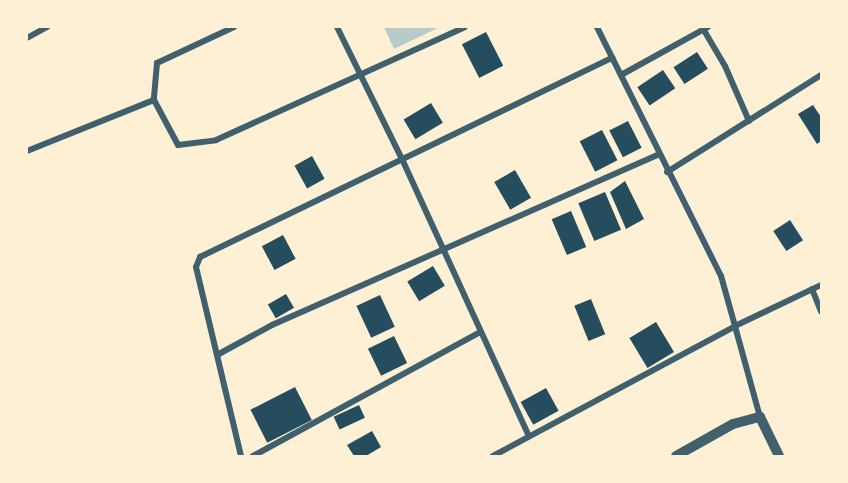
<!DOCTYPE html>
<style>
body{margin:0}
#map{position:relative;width:848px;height:483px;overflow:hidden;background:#fdf0d5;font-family:Arial,sans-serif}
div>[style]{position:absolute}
.green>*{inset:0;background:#b9caca}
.building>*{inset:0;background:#264d5e;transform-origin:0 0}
.minor>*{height:6px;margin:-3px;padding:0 3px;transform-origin:3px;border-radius:3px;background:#3f606c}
.tertiary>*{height:10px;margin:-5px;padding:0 5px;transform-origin:5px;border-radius:5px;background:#3f606c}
span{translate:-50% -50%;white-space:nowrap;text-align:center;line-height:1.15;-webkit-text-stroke:6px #fdf0d5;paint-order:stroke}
.frame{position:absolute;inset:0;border:28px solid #fdf0d5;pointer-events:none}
</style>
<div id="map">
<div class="green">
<div style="clip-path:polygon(384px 27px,440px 27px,394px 49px)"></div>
</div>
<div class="building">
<div style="left:486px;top:32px;width:38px;height:27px;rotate:63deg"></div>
<div style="left:697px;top:52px;width:20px;height:28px;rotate:57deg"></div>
<div style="left:663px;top:70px;width:22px;height:31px;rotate:56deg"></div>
<div style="left:431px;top:103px;width:23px;height:32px;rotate:59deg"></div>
<div style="clip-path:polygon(813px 105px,821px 117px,821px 141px,817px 144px,798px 114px)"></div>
<div style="left:628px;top:121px;width:30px;height:21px;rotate:63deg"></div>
<div style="left:602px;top:130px;width:34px;height:25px;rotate:63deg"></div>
<div style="left:312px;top:156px;width:26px;height:20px;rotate:61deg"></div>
<div style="left:515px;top:170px;width:32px;height:24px;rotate:60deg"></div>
<div style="clip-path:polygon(625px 181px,644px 219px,626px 229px,610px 192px)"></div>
<div style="left:605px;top:192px;width:41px;height:29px;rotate:67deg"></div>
<div style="left:571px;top:211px;width:39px;height:21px;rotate:67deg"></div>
<div style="left:790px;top:220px;width:24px;height:20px;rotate:57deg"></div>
<div style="left:283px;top:235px;width:27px;height:24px;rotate:62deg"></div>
<div style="left:433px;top:266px;width:23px;height:30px;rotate:59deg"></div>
<div style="left:286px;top:294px;width:16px;height:21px;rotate:60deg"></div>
<div style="left:380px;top:295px;width:35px;height:26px;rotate:65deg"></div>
<div style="left:591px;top:299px;width:38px;height:18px;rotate:68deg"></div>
<div style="left:656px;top:322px;width:35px;height:31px;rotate:59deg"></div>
<div style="left:394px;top:336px;width:30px;height:29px;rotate:64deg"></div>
<div style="left:295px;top:387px;width:37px;height:50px;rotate:63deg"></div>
<div style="left:546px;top:388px;width:26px;height:29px;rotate:61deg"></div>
<div style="left:359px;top:405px;width:14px;height:28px;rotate:65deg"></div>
<div style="clip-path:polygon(372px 431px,381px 447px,366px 456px,354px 456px,347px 445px)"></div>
</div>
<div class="minor">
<div style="left:234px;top:27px;width:85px;rotate:154.9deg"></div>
<div style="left:157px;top:63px;width:37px;rotate:95deg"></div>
<div style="left:154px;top:100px;width:51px;rotate:61.9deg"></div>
<div style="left:178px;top:145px;width:38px;rotate:-7deg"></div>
<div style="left:216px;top:140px;width:273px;rotate:-24.4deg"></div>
<div style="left:337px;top:27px;width:147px;rotate:63.8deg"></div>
<div style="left:402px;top:159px;width:305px;rotate:65.4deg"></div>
<div style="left:702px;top:27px;width:45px;rotate:59.5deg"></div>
<div style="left:725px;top:66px;width:60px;rotate:66.4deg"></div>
<div style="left:27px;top:38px;width:23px;rotate:-29deg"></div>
<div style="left:621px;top:75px;width:99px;rotate:-28.9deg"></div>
<div style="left:27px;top:151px;width:137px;rotate:-21.9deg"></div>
<div style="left:667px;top:172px;width:182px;rotate:-32.2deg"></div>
<div style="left:812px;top:289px;width:24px;rotate:68deg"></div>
<div style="left:217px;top:355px;width:63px;rotate:-28.6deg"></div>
<div style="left:272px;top:325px;width:423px;rotate:-23.8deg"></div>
<div style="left:760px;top:417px;width:94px;rotate:-105.4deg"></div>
<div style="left:735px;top:326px;width:95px;rotate:-25.5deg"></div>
<div style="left:241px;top:456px;width:194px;rotate:-103.4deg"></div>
<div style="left:196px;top:267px;width:11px;rotate:-68deg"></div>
<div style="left:200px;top:257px;width:458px;rotate:-25.8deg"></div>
<div style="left:253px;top:456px;width:257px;rotate:-28.6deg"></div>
<div style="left:493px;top:456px;width:275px;rotate:-28.2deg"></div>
<div style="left:735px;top:326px;width:52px;rotate:-105.6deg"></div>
<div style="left:721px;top:276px;width:278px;rotate:-116.5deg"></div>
</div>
<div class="tertiary">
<div style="left:676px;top:456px;width:65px;rotate:-29.3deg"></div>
<div style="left:733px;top:424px;width:28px;rotate:-15deg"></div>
<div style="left:760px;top:417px;width:43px;rotate:64deg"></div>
</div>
<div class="frame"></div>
</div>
